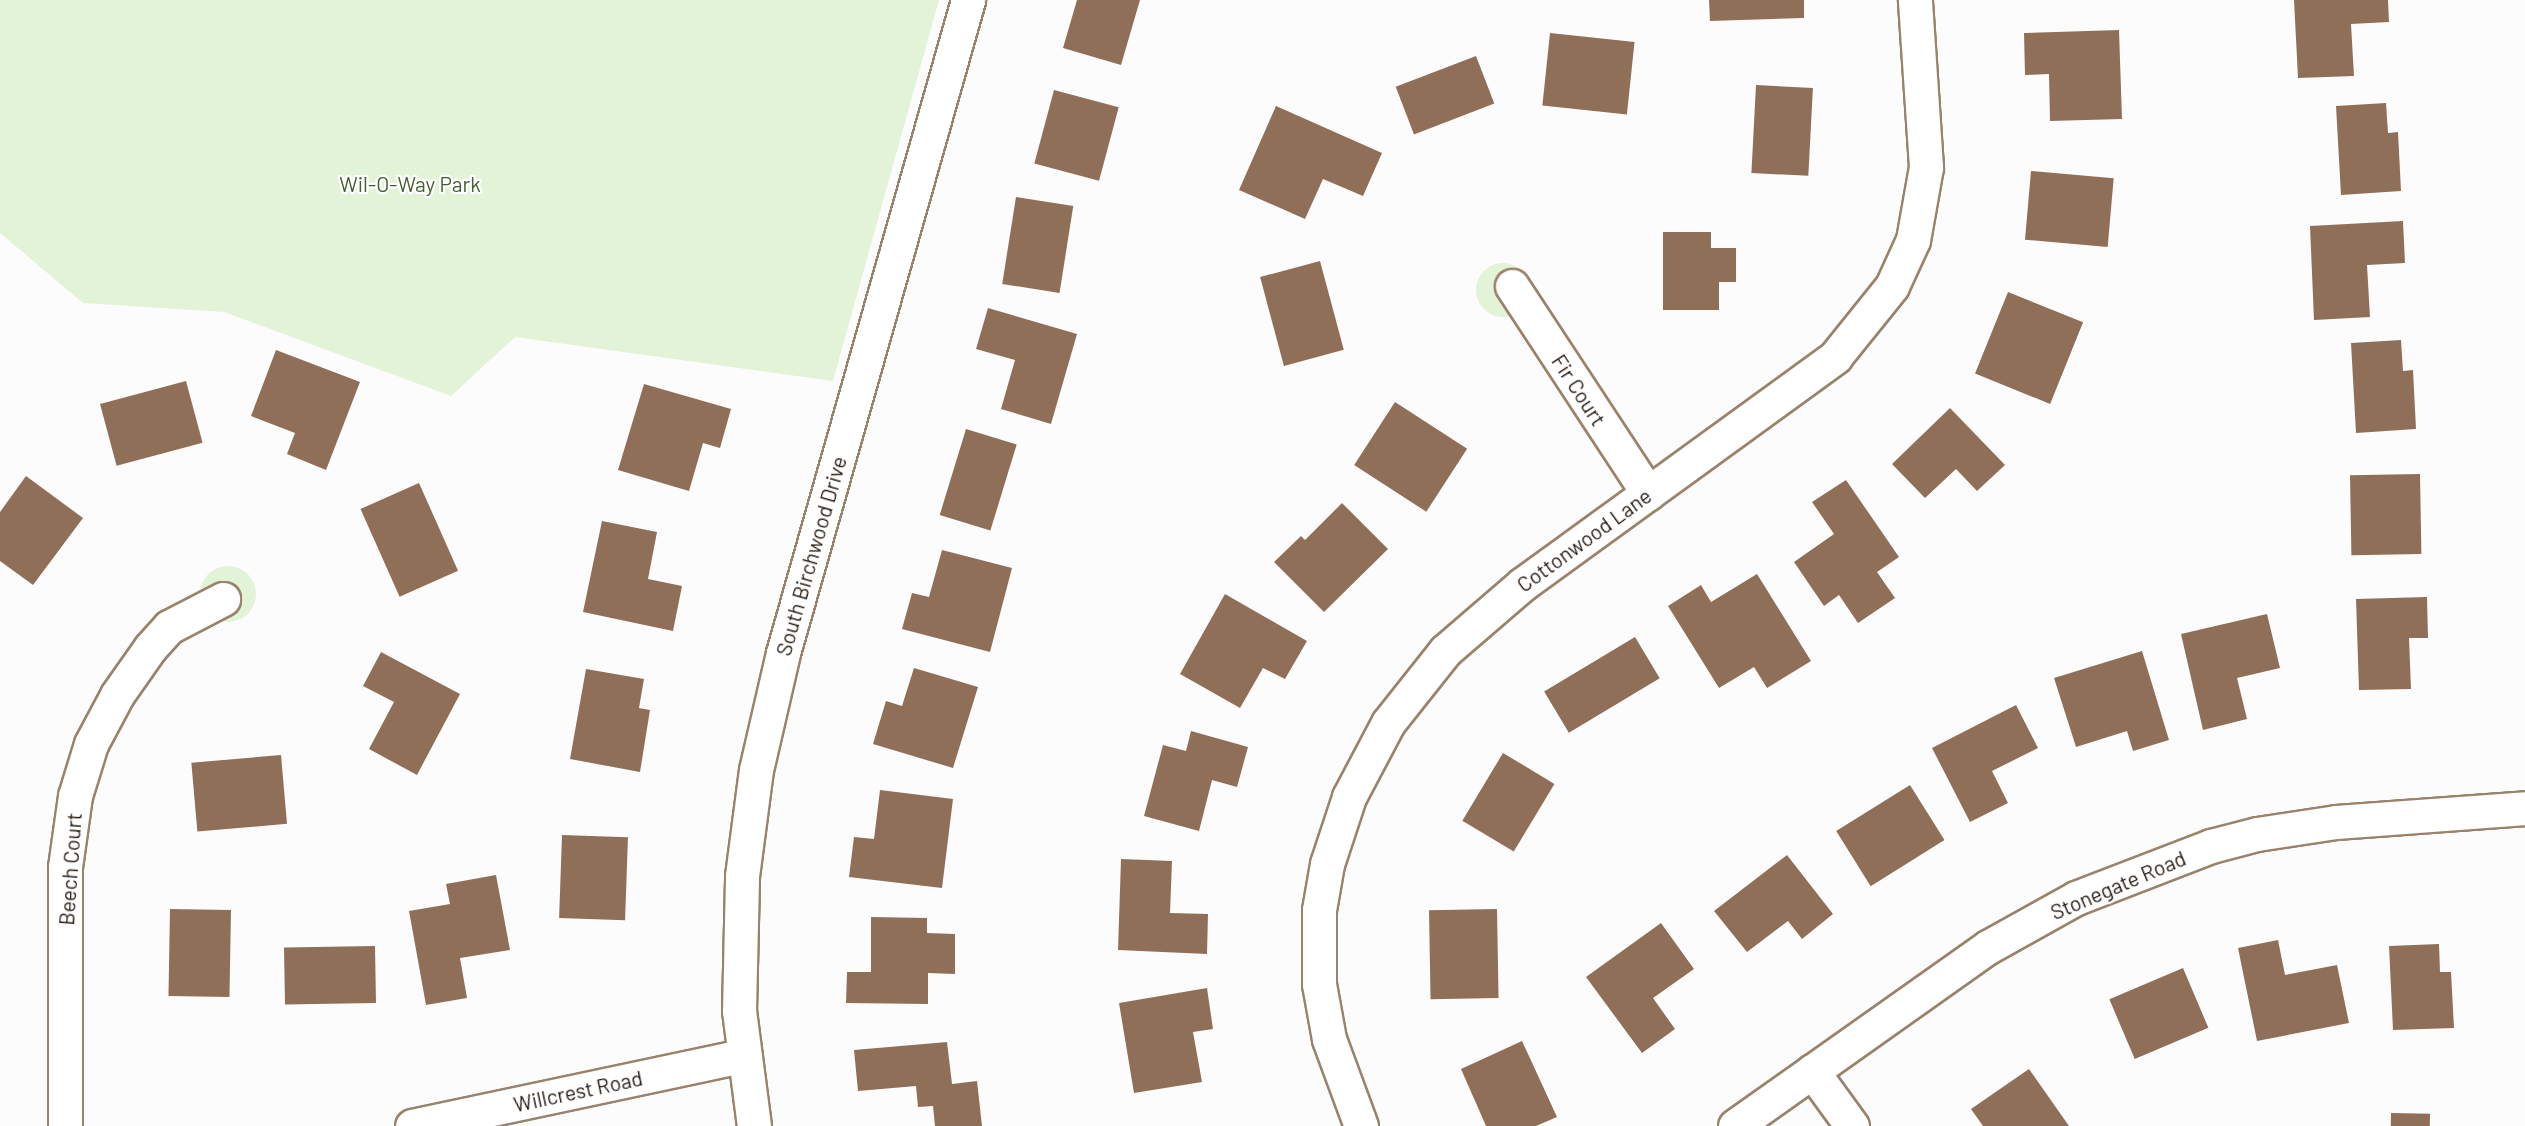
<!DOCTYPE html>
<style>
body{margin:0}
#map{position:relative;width:2525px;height:1126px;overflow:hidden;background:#fcfcfc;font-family:Barlow,sans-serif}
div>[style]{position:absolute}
.green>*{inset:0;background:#e2f3d7}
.round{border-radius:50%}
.building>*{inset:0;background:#906f59;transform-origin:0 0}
.roads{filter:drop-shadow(2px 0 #99836b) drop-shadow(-2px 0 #99836b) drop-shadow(0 2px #99836b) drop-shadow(0 -2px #99836b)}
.street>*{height:33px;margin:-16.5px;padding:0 16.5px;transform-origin:16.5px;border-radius:16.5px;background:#fff}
span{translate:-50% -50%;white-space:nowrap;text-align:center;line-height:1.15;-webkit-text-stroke:4.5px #fff;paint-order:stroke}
.park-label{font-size:21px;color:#43602e}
.street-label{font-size:21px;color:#231a11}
</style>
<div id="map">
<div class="green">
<div style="clip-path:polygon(0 0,939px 0,833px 381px,515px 337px,451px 396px,224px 312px,83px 303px,0 233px)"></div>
<div class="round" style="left:1476px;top:263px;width:54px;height:54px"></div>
<div class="round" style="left:200px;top:566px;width:56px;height:56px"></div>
</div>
<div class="building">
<div style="clip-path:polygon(1077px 0,1140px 0,1121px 65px,1063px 48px)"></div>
<div style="clip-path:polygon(1709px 0,1804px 0,1804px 18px,1710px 21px)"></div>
<div style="clip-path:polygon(2294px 0,2388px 0,2389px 22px,2351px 24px,2354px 76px,2298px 78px)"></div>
<div style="clip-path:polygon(2119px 30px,2122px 119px,2050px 121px,2049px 74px,2025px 75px,2024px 33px)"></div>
<div style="left:1550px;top:33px;width:85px;height:73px;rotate:6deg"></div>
<div style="left:1476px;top:56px;width:51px;height:86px;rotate:69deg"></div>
<div style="left:1756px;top:85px;width:57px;height:88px;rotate:3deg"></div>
<div style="left:1054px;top:90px;width:67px;height:76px;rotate:15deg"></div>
<div style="clip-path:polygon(2386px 103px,2388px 133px,2398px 132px,2401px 191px,2341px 195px,2336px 106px)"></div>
<div style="clip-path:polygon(1276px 106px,1382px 153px,1363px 196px,1323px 179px,1305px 219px,1239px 190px)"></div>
<div style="left:2031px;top:171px;width:83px;height:69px;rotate:5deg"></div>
<div style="left:1016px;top:197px;width:58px;height:88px;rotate:9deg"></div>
<div style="clip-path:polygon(2403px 221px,2405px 263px,2367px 265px,2370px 317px,2314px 320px,2310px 226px)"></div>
<div style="clip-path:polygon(1663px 232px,1711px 232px,1711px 248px,1736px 248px,1736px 282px,1719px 282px,1719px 310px,1663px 310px)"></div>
<div style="left:1320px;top:261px;width:92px;height:62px;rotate:75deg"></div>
<div style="left:2008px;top:292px;width:81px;height:88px;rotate:22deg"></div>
<div style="clip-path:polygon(988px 308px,1077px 334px,1051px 424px,1001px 409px,1015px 360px,976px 349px)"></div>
<div style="clip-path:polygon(2401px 340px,2403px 371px,2413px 370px,2416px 429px,2356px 433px,2351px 343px)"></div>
<div style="clip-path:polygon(276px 350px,360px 382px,326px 470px,287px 454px,295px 433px,251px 416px)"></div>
<div style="left:186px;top:381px;width:64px;height:89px;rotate:75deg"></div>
<div style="clip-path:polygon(644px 384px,731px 409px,720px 448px,703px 443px,689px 491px,618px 470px)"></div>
<div style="left:1395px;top:402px;width:86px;height:75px;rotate:33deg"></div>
<div style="clip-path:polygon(1950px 408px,2005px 465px,1977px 491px,1956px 469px,1925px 498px,1892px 464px)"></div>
<div style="left:966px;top:429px;width:53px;height:90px;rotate:17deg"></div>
<div style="left:2420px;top:474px;width:80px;height:70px;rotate:89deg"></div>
<div style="clip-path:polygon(26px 476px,83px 518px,33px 585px,0 561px,0 512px)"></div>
<div style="clip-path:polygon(1846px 480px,1899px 557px,1877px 572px,1895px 598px,1858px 623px,1839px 595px,1824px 606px,1794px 562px,1834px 534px,1812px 502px)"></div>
<div style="left:419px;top:483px;width:96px;height:64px;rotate:66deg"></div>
<div style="clip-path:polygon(1342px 503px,1388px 549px,1324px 612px,1274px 562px,1301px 536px,1305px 540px)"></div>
<div style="clip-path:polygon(602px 521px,657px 532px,648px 579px,682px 586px,673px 631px,583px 612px)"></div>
<div style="clip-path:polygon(942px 550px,1012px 568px,990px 652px,902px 629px,912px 593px,929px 597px)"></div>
<div style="clip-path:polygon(1757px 574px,1811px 661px,1767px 688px,1754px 667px,1719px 688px,1668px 606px,1701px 585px,1711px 602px)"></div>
<div style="clip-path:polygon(1225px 594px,1307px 641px,1285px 679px,1263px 668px,1240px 708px,1180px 674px)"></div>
<div style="clip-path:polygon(2427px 597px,2428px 638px,2409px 638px,2411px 689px,2359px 690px,2356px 599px)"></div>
<div style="clip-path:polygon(2267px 614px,2280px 668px,2237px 678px,2247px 719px,2203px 730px,2181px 634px)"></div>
<div style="left:1635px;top:637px;width:48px;height:106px;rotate:59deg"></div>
<div style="clip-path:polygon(2142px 651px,2169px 740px,2133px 751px,2127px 731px,2076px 747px,2054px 678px)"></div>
<div style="clip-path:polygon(381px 652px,460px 694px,417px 775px,369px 749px,394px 702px,363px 686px)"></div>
<div style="clip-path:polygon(914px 668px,978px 687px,953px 768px,873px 744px,886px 701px,902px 706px)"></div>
<div style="clip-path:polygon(586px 669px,644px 679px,639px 708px,650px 710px,640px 772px,570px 759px)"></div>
<div style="clip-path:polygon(2016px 705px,2038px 748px,1992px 771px,2008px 803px,1970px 822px,1932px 748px)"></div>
<div style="clip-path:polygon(1191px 731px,1248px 747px,1237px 787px,1212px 780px,1199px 831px,1144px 816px,1163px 745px,1186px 751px)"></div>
<div style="left:1503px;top:753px;width:60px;height:79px;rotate:31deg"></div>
<div style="left:281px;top:755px;width:69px;height:90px;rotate:85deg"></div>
<div style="left:1910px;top:785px;width:65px;height:87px;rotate:58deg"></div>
<div style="clip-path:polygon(880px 790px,953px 799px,942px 888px,849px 877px,854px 837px,874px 839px)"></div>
<div style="left:562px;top:835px;width:66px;height:83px;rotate:2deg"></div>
<div style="clip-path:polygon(1787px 855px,1833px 914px,1802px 939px,1788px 921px,1747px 952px,1714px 911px)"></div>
<div style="clip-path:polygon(1121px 859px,1172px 861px,1170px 913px,1208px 914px,1207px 954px,1118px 950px)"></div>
<div style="clip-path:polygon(496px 875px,510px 950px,460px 958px,467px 998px,426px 1005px,409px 911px,450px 904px,446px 884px)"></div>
<div style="left:170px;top:909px;width:61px;height:87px;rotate:1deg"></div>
<div style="left:1497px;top:909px;width:89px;height:68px;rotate:89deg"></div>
<div style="clip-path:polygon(871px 917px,927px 918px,927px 933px,955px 934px,955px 974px,928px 973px,928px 1004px,846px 1003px,847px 972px,871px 972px)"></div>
<div style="clip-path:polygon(1661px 923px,1694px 969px,1653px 998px,1675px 1029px,1642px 1053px,1586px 977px)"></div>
<div style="clip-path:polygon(2278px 940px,2285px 975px,2337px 965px,2349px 1023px,2257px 1041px,2238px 948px)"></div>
<div style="clip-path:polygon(2439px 944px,2440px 972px,2451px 972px,2454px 1028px,2393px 1030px,2389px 946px)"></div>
<div style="left:375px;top:946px;width:57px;height:91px;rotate:89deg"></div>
<div style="left:2183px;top:968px;width:65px;height:80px;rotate:67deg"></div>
<div style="clip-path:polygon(1207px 988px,1213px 1029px,1193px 1032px,1202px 1082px,1134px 1093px,1119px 1003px)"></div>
<div style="clip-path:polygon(1522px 1041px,1557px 1117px,1536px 1126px,1486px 1126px,1461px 1069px)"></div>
<div style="clip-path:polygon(947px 1042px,952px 1084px,977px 1081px,982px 1126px,935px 1126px,933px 1106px,918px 1107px,916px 1086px,858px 1091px,854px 1050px)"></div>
<div style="clip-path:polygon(2029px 1069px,2069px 1126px,1983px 1126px,1971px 1109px)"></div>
<div style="left:2391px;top:1113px;width:39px;height:13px;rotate:1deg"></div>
</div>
<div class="roads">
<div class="street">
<div style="left:1512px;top:286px;width:248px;rotate:56.7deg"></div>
<div style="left:1812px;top:1071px;width:68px;rotate:54deg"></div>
<div style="left:65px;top:1126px;width:259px;rotate:-90deg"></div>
<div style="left:65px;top:867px;width:72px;rotate:-82deg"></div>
<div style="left:75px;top:796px;width:54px;rotate:-72.9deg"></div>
<div style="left:91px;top:744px;width:55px;rotate:-62deg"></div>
<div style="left:117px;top:695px;width:57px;rotate:-54.9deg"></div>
<div style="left:150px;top:648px;width:28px;rotate:-48deg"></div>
<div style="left:169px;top:627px;width:61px;rotate:-27.4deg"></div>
<div style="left:412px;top:1126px;width:340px;rotate:-12deg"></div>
<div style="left:754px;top:1126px;width:116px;rotate:-97.4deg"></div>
<div style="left:739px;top:1011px;width:135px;rotate:-88.7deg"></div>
<div style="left:742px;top:876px;width:107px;rotate:-82.5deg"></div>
<div style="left:756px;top:770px;width:120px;rotate:-77deg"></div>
<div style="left:783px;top:653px;width:679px;rotate:-74.18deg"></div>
<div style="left:1361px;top:1126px;width:93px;rotate:-110.2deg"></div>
<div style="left:1329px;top:1039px;width:56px;rotate:-100.3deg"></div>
<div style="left:1319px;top:984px;width:74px;rotate:-90deg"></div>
<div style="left:1319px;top:910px;width:47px;rotate:-80.1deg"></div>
<div style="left:1327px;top:864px;width:71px;rotate:-71.8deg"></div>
<div style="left:1349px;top:797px;width:84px;rotate:-62.2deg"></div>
<div style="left:1388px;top:723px;width:92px;rotate:-51.6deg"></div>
<div style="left:1445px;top:651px;width:103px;rotate:-40.7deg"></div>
<div style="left:1523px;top:584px;width:386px;rotate:-36deg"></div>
<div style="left:1835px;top:357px;width:91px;rotate:-51.2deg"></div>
<div style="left:1892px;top:286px;width:51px;rotate:-65.5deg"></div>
<div style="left:1913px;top:240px;width:74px;rotate:-79.9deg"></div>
<div style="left:1926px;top:167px;width:167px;rotate:-93.8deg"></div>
<div style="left:1735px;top:1126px;width:310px;rotate:-35.3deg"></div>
<div style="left:1988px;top:947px;width:101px;rotate:-29.1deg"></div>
<div style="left:2076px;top:898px;width:145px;rotate:-21.1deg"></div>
<div style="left:2211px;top:846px;width:48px;rotate:-14.6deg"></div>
<div style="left:2257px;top:834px;width:80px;rotate:-8.6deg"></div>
<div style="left:2336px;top:822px;width:190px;rotate:-4.2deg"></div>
</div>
</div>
<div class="park-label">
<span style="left:410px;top:184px">Wil-O-Way Park</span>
</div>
<div class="street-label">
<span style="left:1579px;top:390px;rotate:57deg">Fir Court</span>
<span style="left:1584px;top:540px;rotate:-36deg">Cottonwood Lane</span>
<span style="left:811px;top:556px;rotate:-74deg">South Birchwood Drive</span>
<span style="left:70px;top:869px;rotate:-86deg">Beech Court</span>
<span style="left:2118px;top:885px;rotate:-23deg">Stonegate Road</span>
<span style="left:578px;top:1091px;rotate:-12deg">Willcrest Road</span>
</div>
</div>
